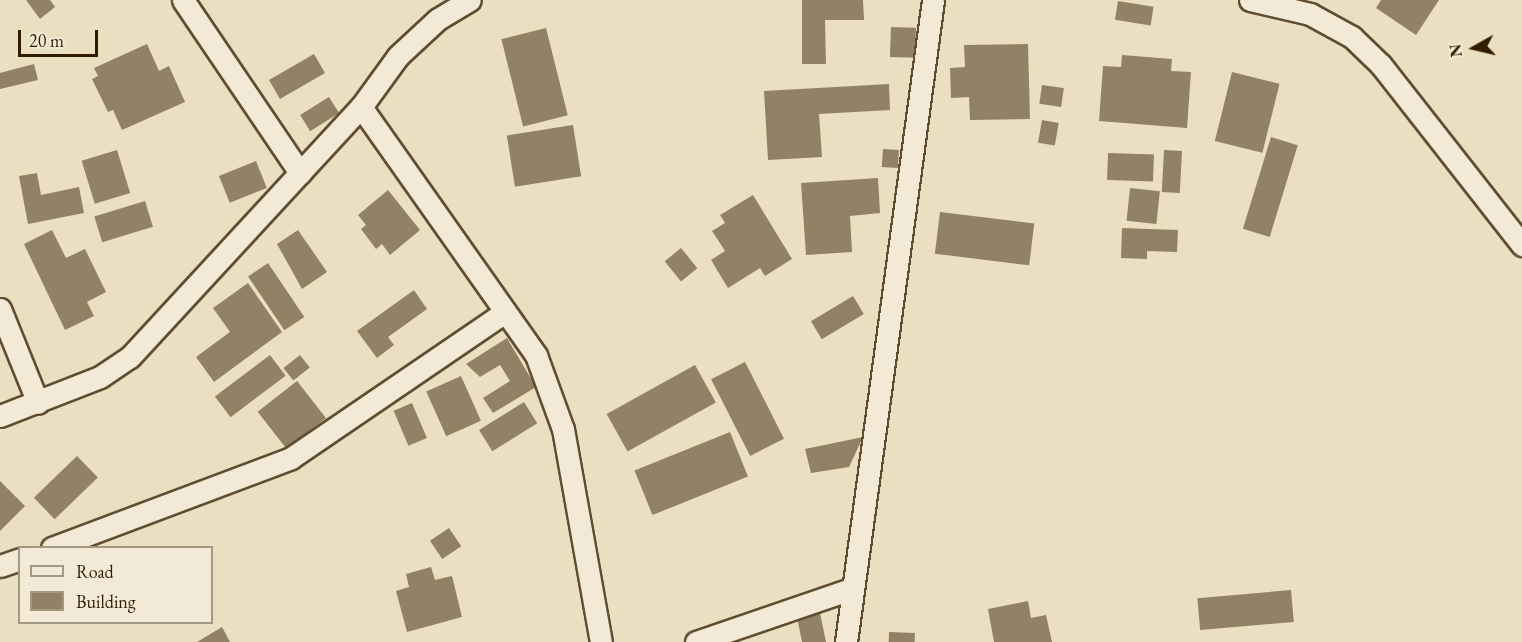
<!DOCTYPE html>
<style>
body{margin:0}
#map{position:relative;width:1522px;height:642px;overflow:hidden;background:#ebdfc1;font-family:"EB Garamond",serif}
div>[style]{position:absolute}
.building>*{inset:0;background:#928164;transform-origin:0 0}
.roads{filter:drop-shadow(2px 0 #604d30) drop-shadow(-2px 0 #604d30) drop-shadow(0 2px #604d30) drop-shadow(0 -2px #604d30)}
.street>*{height:21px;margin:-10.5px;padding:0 10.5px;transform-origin:10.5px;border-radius:10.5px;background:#f2ead7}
span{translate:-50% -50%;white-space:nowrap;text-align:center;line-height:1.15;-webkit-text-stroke:6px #f2ead7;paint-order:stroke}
.legend{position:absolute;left:18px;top:546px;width:195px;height:78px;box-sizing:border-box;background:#f2ead7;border:2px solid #a59881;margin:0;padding:8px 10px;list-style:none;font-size:18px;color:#311c00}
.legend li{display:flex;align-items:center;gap:12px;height:30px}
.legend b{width:30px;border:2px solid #a59881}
.north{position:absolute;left:1444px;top:18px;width:60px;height:60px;-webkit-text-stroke:4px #f2ead7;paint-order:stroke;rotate:262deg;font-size:16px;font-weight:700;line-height:24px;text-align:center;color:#311c00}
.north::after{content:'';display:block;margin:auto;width:21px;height:27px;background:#311c00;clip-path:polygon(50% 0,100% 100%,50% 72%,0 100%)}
.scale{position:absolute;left:18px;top:30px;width:80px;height:27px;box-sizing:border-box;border:3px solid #311c00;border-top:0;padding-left:8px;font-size:18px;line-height:21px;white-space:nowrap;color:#311c00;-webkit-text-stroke:4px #f2ead7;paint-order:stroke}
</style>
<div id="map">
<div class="building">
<div style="clip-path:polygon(26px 0,50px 0,55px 7px,40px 19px)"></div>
<div style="clip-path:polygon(802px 0,863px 0,864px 20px,825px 20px,826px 64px,802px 64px)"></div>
<div style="clip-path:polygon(1381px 0,1439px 0,1416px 35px,1376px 8px)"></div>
<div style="left:1118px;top:1px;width:36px;height:19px;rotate:9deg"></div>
<div style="left:891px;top:27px;width:25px;height:30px;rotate:2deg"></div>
<div style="left:546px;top:28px;width:90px;height:46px;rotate:76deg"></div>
<div style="clip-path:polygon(147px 44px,159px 71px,169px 66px,185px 102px,122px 130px,113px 110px,108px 112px,92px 79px,98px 76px,94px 68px)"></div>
<div style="clip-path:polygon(1028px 44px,1030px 119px,970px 120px,969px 97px,951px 98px,950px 68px,965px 67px,964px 45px)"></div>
<div style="left:314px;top:54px;width:22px;height:52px;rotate:60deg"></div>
<div style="clip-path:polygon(1122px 55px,1172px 59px,1171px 71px,1191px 72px,1187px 128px,1099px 121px,1103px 66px,1121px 67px)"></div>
<div style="clip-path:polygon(34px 64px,38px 80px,0 89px,0 73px)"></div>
<div style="left:1232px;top:72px;width:49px;height:71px;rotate:14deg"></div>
<div style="clip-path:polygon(889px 84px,890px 110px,819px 114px,822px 157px,768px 160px,764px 91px)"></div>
<div style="left:1042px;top:85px;width:22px;height:19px;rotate:8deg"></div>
<div style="left:329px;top:97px;width:19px;height:34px;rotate:58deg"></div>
<div style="left:1042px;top:120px;width:17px;height:23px;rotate:10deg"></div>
<div style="left:573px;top:125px;width:52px;height:67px;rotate:81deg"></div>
<div style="left:1271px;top:137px;width:28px;height:96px;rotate:17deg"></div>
<div style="left:883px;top:149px;width:16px;height:18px;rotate:4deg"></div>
<div style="left:117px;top:150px;width:45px;height:37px;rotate:73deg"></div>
<div style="left:1164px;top:150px;width:18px;height:42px;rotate:3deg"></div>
<div style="left:1108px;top:153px;width:46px;height:27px;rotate:2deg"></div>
<div style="left:256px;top:161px;width:29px;height:40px;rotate:68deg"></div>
<div style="clip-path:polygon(37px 173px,41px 195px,79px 187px,84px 213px,28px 224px,19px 176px)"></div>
<div style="clip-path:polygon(878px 178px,880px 213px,850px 216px,852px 252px,806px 255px,801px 183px)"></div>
<div style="left:1130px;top:188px;width:30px;height:33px;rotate:6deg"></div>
<div style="clip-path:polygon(388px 190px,420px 230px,390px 255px,382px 244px,376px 249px,361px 229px,366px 225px,358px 215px)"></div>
<div style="clip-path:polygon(753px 195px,792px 259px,765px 276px,760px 268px,728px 288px,711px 260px,725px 251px,712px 231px,725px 223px,720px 215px)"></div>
<div style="left:145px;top:201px;width:27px;height:53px;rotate:73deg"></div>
<div style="left:940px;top:212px;width:95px;height:42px;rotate:7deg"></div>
<div style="clip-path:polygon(1122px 228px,1178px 230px,1177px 252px,1147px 251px,1147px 259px,1121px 258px)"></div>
<div style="clip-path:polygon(52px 230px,66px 258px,85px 249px,106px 292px,87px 302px,94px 316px,65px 330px,24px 244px)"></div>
<div style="clip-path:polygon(298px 230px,327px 272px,302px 289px,277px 244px)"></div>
<div style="left:681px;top:248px;width:26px;height:21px;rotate:51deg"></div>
<div style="left:268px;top:263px;width:65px;height:24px;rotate:56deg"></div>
<div style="clip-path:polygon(248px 283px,282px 332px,214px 382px,196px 357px,230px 332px,213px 308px)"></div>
<div style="clip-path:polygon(414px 290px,427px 309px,388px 337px,394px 345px,377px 358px,357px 331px)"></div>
<div style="left:853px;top:296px;width:21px;height:49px;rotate:59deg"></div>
<div style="clip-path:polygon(507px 338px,536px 387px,493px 413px,483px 398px,510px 381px,500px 365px,480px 377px,466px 364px)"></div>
<div style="left:270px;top:355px;width:26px;height:69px;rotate:53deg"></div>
<div style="left:300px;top:355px;width:16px;height:21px;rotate:52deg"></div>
<div style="left:745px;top:362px;width:86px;height:38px;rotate:63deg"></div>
<div style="left:695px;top:365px;width:43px;height:101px;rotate:61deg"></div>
<div style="left:461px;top:376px;width:49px;height:38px;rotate:66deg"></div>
<div style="left:297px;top:381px;width:47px;height:50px;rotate:52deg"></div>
<div style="left:524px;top:402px;width:25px;height:53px;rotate:58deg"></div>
<div style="left:412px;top:403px;width:38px;height:20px;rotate:67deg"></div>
<div style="left:730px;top:432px;width:48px;height:103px;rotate:68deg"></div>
<div style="clip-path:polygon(863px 437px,849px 467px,811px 473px,805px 449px)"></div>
<div style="left:77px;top:456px;width:30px;height:60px;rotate:46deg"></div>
<div style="clip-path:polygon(0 481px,25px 506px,0 531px)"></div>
<div style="left:449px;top:528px;width:22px;height:23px;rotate:56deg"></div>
<div style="clip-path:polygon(431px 567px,435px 580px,452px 576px,462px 617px,407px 632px,396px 591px,409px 587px,406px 574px)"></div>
<div style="left:1291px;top:590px;width:32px;height:94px;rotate:85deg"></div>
<div style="clip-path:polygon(1028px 601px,1031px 618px,1046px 615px,1052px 642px,994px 642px,988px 609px)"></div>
<div style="clip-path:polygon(820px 613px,826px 642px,802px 642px,797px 617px)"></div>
<div style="clip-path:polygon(222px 627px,230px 642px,197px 642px)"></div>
<div style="left:889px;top:632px;width:26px;height:10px;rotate:2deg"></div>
</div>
<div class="roads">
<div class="street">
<div style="left:183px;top:0;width:209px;rotate:55.9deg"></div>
<div style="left:1250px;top:0;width:62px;rotate:13.1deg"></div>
<div style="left:1310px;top:14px;width:48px;rotate:28.7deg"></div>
<div style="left:1352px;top:37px;width:40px;rotate:44deg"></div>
<div style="left:1381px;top:65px;width:229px;rotate:51.9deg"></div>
<div style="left:361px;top:107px;width:304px;rotate:54.8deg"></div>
<div style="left:536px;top:355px;width:79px;rotate:70deg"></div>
<div style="left:563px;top:429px;width:216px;rotate:79.9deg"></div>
<div style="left:0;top:309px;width:101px;rotate:68deg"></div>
<div style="left:0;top:416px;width:107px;rotate:-21.3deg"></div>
<div style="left:100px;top:377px;width:36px;rotate:-34deg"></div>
<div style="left:130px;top:357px;width:340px;rotate:-47.3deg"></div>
<div style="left:361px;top:107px;width:63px;rotate:-54deg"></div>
<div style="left:398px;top:56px;width:54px;rotate:-42.8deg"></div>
<div style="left:438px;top:19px;width:37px;rotate:-31deg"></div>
<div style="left:52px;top:548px;width:255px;rotate:-20.6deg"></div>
<div style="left:291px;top:458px;width:259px;rotate:-34.3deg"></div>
<div style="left:0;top:566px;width:21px;rotate:-19deg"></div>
<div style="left:696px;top:642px;width:164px;rotate:-18.9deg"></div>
<div style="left:846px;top:642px;width:648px;rotate:-82.28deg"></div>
</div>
</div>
<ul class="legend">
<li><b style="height:8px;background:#f2ead7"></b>Road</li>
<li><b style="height:16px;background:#928164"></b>Building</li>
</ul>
<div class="north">N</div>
<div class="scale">20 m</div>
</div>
